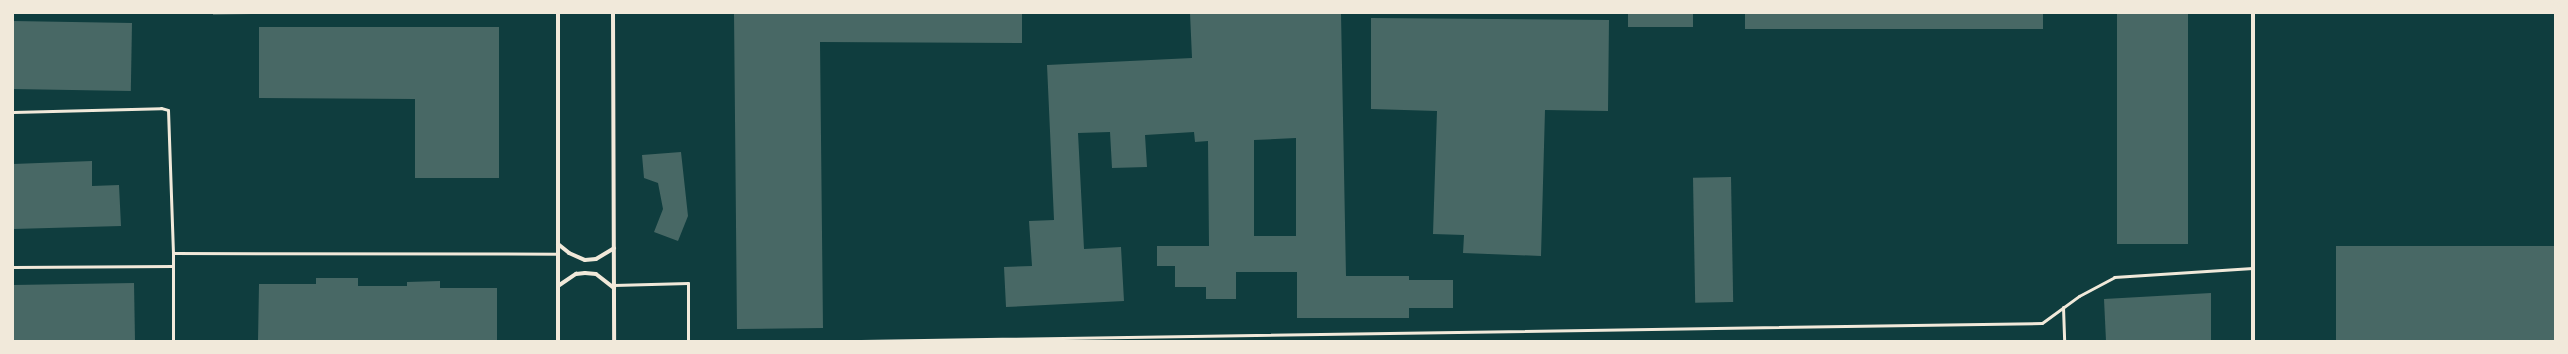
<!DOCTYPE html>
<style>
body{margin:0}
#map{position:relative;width:2568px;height:354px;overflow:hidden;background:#0f3d3e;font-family:Montserrat,sans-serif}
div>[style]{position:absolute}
.building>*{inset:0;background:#486865;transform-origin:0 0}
.service>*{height:3px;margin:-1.5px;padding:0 1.5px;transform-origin:1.5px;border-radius:1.5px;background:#f1e9da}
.minor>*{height:4px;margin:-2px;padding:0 2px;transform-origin:2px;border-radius:2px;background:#f1e9da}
span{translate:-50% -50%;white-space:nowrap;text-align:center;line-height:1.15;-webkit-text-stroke:4px #f1e9da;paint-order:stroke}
.frame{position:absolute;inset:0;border:14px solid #f1e9da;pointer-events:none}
</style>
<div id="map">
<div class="building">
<div style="clip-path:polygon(213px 13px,252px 13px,252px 14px,213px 15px)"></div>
<div style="clip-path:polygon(734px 13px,1022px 13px,1022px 43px,820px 42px,823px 328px,737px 329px)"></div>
<div style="clip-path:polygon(evenodd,1190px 13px,1341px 13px,1346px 276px,1409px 276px,1409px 280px,1453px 280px,1453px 308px,1409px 308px,1409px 318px,1297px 318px,1297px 272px,1236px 272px,1236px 299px,1206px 299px,1206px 287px,1175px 287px,1175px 266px,1157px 266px,1157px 246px,1209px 246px,1208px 141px,1195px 142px,1194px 132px,1145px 135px,1147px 167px,1112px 168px,1110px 132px,1078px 133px,1084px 249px,1121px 247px,1124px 301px,1006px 307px,1004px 267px,1032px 266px,1029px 221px,1054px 220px,1047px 65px,1192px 58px,1190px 13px,1296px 138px,1296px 236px,1254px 236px,1254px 140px,1296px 138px)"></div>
<div style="left:1628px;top:13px;width:65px;height:14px"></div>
<div style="left:1745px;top:13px;width:298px;height:16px"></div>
<div style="left:2117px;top:13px;width:71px;height:231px"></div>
<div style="clip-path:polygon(1371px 18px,1609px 20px,1608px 111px,1545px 110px,1541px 256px,1463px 253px,1464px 235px,1433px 234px,1437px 111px,1371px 109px)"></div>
<div style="left:132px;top:23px;width:68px;height:119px;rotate:91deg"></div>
<div style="clip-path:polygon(259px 27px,499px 27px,499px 178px,415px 178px,415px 99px,259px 98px)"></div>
<div style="clip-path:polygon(681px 152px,688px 216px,678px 241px,654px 232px,663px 209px,658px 183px,644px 178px,642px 155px)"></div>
<div style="clip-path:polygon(92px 161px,92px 186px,119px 185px,121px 226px,13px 229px,13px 164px)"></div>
<div style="left:1731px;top:177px;width:125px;height:38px;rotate:89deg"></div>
<div style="left:2336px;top:246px;width:219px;height:95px"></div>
<div style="clip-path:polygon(316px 278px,358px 278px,358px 286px,407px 286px,407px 282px,440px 281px,440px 288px,497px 288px,497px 341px,258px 341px,259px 284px,316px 284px)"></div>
<div style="left:134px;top:283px;width:58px;height:121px;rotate:89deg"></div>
<div style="clip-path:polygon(2211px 293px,2211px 341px,2106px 341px,2104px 299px)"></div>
</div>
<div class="service">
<div style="left:13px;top:112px;width:148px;rotate:-1.5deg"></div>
<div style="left:161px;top:108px;width:7px;rotate:16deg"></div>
<div style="left:168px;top:110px;width:143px;rotate:88deg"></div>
<div style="left:173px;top:253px;width:88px;rotate:90deg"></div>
<div style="left:173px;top:253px;width:385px;rotate:0.1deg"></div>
<div style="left:13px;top:267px;width:160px;rotate:-0.4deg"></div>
<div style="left:614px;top:285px;width:74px;rotate:-1.5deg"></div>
<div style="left:688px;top:283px;width:58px;rotate:90deg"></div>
<div style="left:2063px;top:307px;width:34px;rotate:88deg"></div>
<div style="left:861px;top:341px;width:1181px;rotate:-0.87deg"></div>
<div style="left:2042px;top:323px;width:46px;rotate:-36.1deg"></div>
<div style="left:2079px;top:296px;width:40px;rotate:-28deg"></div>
<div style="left:2114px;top:277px;width:139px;rotate:-3.7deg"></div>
</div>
<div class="minor">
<div style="left:558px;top:13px;width:328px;rotate:90deg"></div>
<div style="left:613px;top:13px;width:328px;rotate:89.8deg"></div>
<div style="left:2253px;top:13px;width:328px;rotate:90deg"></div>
<div style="left:558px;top:244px;width:14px;rotate:39deg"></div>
<div style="left:569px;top:253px;width:17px;rotate:24deg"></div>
<div style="left:585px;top:260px;width:11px;rotate:-5deg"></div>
<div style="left:596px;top:259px;width:21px;rotate:-31deg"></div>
<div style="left:558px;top:286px;width:22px;rotate:-34deg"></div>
<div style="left:576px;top:274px;width:9px;rotate:-6deg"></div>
<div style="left:585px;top:273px;width:11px;rotate:5deg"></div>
<div style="left:596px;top:274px;width:23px;rotate:38deg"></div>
</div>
<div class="frame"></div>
</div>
